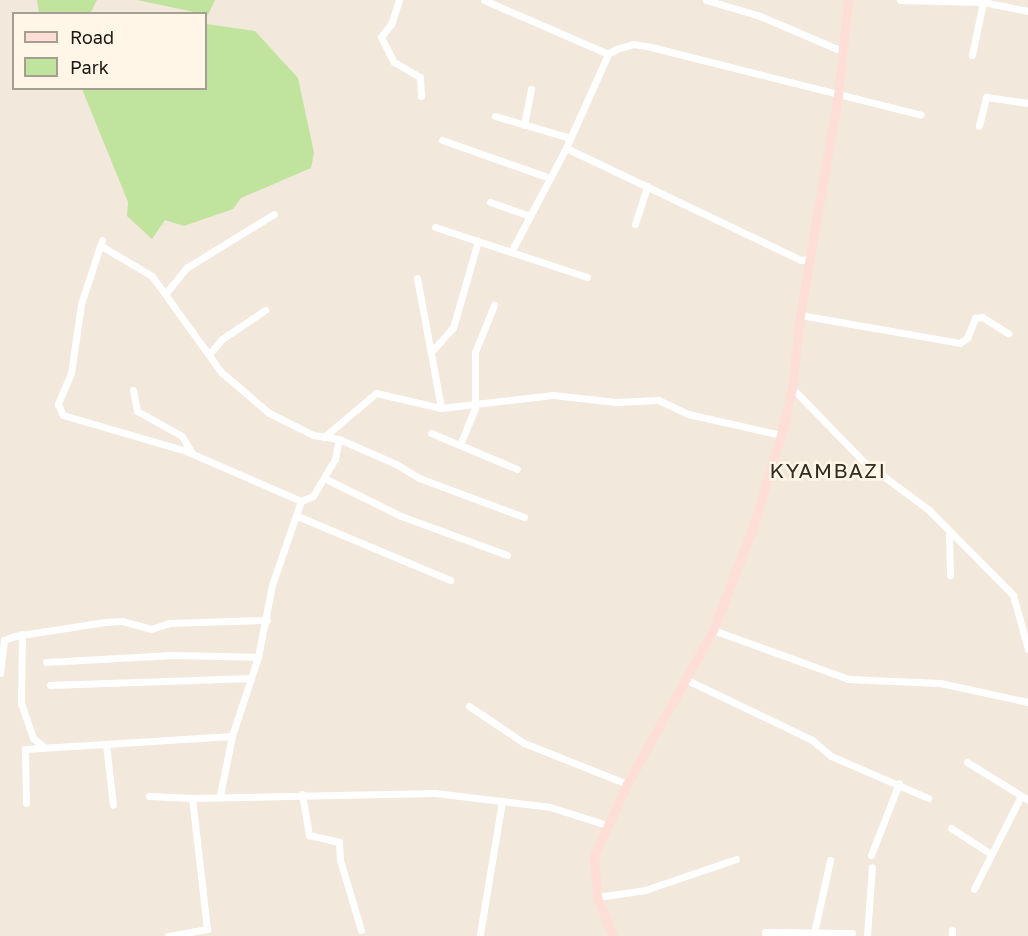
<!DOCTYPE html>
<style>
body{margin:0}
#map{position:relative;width:1028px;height:936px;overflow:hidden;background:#f2e8db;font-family:"Golos Text",sans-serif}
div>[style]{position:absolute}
.green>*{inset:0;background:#c0e49e}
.street>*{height:7px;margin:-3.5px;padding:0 3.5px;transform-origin:3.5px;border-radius:3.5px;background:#fff}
.secondary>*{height:9px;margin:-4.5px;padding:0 4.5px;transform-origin:4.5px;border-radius:4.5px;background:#feded7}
span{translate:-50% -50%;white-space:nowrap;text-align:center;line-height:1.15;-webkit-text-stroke:5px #fff6e8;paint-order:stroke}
.quarter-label{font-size:21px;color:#332c22;letter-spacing:1.5px}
.legend{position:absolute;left:12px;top:12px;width:195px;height:78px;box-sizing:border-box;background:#fff6e8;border:2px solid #a49e93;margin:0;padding:8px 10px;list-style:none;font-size:18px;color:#1c1914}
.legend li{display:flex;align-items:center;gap:12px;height:30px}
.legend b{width:30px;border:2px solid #a49e93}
</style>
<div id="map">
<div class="green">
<div style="clip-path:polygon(37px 0,97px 0,90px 14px,39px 13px)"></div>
<div style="clip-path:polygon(137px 0,215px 0,208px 15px)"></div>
<div style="clip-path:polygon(206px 24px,255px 31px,298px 78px,314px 153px,311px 168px,241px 198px,233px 209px,184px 226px,165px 220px,152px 239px,127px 216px,128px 202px,82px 89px,206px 88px)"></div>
</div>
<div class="street">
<div style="left:399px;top:0;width:25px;rotate:108deg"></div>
<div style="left:391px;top:24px;width:16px;rotate:128deg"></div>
<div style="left:381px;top:37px;width:28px;rotate:63deg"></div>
<div style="left:394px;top:62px;width:30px;rotate:30deg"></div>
<div style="left:420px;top:77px;width:19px;rotate:87deg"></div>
<div style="left:484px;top:0;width:135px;rotate:23.5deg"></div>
<div style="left:706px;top:0;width:56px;rotate:16.5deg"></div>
<div style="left:760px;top:16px;width:89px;rotate:23.1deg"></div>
<div style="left:900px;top:0;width:83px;rotate:1.4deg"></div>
<div style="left:983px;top:2px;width:46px;rotate:11.3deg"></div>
<div style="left:972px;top:55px;width:54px;rotate:-78.3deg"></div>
<div style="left:495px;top:116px;width:78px;rotate:16.3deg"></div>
<div style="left:524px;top:125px;width:37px;rotate:-79deg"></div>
<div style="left:979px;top:126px;width:30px;rotate:-76deg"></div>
<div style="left:986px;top:97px;width:42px;rotate:8.1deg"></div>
<div style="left:442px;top:140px;width:114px;rotate:19.4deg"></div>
<div style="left:566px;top:148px;width:260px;rotate:25.5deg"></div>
<div style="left:801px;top:260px;width:8px;rotate:-7deg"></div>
<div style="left:490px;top:202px;width:42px;rotate:19.3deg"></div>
<div style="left:635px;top:224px;width:40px;rotate:-72deg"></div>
<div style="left:435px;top:227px;width:160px;rotate:18.2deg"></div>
<div style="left:102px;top:240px;width:67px;rotate:108.2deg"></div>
<div style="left:81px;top:304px;width:70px;rotate:98.2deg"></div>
<div style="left:71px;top:373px;width:34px;rotate:113deg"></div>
<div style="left:58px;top:404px;width:12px;rotate:66deg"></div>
<div style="left:63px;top:415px;width:128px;rotate:16.3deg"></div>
<div style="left:186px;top:451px;width:125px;rotate:23.5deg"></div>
<div style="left:301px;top:501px;width:13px;rotate:-23deg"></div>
<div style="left:313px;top:496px;width:43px;rotate:-59.3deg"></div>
<div style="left:335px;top:459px;width:20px;rotate:-79deg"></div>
<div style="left:103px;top:247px;width:57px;rotate:30.6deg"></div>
<div style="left:152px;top:276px;width:118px;rotate:54.3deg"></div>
<div style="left:221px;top:372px;width:63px;rotate:40.5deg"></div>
<div style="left:269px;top:413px;width:49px;rotate:26.6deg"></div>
<div style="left:313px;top:435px;width:26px;rotate:9deg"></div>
<div style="left:339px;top:439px;width:62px;rotate:23.7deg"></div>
<div style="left:396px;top:464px;width:27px;rotate:31deg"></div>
<div style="left:419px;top:478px;width:112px;rotate:20.4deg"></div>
<div style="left:511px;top:252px;width:118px;rotate:-62.1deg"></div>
<div style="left:566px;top:148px;width:103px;rotate:-65.9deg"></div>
<div style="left:608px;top:54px;width:9px;rotate:-32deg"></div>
<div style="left:616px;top:49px;width:18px;rotate:-16deg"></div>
<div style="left:633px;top:44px;width:18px;rotate:9deg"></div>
<div style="left:651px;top:47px;width:278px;rotate:14.1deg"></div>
<div style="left:417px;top:278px;width:132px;rotate:79.5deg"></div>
<div style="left:166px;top:293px;width:32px;rotate:-51deg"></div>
<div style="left:186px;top:268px;width:103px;rotate:-31.5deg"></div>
<div style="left:800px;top:315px;width:162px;rotate:9.9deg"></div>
<div style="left:960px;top:343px;width:9px;rotate:-36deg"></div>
<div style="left:967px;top:338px;width:22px;rotate:-68deg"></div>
<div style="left:975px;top:318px;width:7px;rotate:-8deg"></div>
<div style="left:982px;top:317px;width:31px;rotate:32deg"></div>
<div style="left:432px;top:351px;width:31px;rotate:-48deg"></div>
<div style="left:453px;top:328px;width:91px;rotate:-74deg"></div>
<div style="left:210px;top:353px;width:18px;rotate:-49deg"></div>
<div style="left:222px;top:339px;width:52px;rotate:-34deg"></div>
<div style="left:792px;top:388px;width:102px;rotate:45.8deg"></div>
<div style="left:863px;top:461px;width:82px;rotate:36.6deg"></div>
<div style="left:929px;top:510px;width:120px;rotate:45.3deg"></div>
<div style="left:1013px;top:595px;width:56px;rotate:74.5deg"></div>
<div style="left:133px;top:390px;width:21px;rotate:79deg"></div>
<div style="left:137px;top:411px;width:51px;rotate:29.1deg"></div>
<div style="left:182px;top:436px;width:20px;rotate:60deg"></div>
<div style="left:431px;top:433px;width:93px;rotate:22.7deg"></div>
<div style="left:324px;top:437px;width:68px;rotate:-40.2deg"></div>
<div style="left:376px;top:393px;width:67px;rotate:13deg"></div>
<div style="left:441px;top:408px;width:113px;rotate:-6.6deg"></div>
<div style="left:553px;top:395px;width:63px;rotate:6.3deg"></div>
<div style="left:616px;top:402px;width:42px;rotate:-2.7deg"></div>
<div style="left:658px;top:400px;width:33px;rotate:25deg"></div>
<div style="left:688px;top:414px;width:95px;rotate:12.7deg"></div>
<div style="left:460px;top:445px;width:40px;rotate:-68deg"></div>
<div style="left:475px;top:408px;width:56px;rotate:-90deg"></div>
<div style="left:475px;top:352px;width:51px;rotate:-68deg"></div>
<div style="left:324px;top:478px;width:86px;rotate:26.3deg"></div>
<div style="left:401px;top:516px;width:113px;rotate:20.2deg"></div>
<div style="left:297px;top:516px;width:166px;rotate:22.7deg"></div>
<div style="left:949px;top:534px;width:41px;rotate:88.6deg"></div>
<div style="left:713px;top:630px;width:144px;rotate:19.9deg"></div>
<div style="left:848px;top:679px;width:92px;rotate:2.5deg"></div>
<div style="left:940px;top:683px;width:90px;rotate:12.2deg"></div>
<div style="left:22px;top:634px;width:69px;rotate:90.8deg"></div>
<div style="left:21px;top:703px;width:37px;rotate:71deg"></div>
<div style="left:33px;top:738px;width:14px;rotate:39deg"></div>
<div style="left:46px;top:662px;width:127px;rotate:-3.2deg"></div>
<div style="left:173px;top:655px;width:85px;rotate:1.3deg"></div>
<div style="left:0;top:673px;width:33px;rotate:-83deg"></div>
<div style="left:4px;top:640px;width:12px;rotate:-20deg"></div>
<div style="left:15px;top:636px;width:91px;rotate:-8.8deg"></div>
<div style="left:105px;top:622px;width:17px;rotate:-3deg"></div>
<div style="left:122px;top:621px;width:30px;rotate:15deg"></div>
<div style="left:151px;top:629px;width:19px;rotate:-18deg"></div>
<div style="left:169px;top:623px;width:98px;rotate:-1.8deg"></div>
<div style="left:687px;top:680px;width:139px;rotate:25.6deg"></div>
<div style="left:812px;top:740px;width:25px;rotate:40deg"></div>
<div style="left:831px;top:756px;width:106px;rotate:23.4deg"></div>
<div style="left:50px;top:685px;width:201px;rotate:-2deg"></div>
<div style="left:469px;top:706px;width:66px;rotate:33.9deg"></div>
<div style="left:524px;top:743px;width:111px;rotate:21.7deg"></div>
<div style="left:106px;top:744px;width:61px;rotate:83.5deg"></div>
<div style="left:967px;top:762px;width:72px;rotate:31.9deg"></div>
<div style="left:302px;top:794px;width:42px;rotate:80.3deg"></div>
<div style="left:309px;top:835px;width:31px;rotate:13deg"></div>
<div style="left:339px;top:842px;width:18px;rotate:87deg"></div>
<div style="left:340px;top:860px;width:73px;rotate:73.3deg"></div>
<div style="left:220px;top:795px;width:60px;rotate:-78.5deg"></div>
<div style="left:232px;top:736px;width:83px;rotate:-71.8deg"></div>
<div style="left:258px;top:657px;width:73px;rotate:-79deg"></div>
<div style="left:272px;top:585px;width:89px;rotate:-71deg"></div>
<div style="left:149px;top:796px;width:43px;rotate:2.7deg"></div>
<div style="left:192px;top:798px;width:243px;rotate:-1.2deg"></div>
<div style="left:435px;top:793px;width:116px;rotate:6.9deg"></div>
<div style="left:550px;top:807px;width:60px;rotate:17.5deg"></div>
<div style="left:26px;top:803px;width:54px;rotate:-91.1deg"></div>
<div style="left:25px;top:749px;width:207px;rotate:-3.6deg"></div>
<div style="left:951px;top:828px;width:48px;rotate:33deg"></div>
<div style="left:871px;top:855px;width:77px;rotate:-68.7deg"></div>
<div style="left:974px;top:889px;width:104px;rotate:-63.2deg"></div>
<div style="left:597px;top:897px;width:49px;rotate:-8.3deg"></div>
<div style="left:645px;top:890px;width:96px;rotate:-18.8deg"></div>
<div style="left:814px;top:933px;width:75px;rotate:-77.6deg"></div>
<div style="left:480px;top:934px;width:135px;rotate:-80.6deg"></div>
<div style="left:168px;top:936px;width:40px;rotate:-10deg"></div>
<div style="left:207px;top:929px;width:132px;rotate:-96.5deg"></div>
<div style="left:766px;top:936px;width:4px;rotate:-104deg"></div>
<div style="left:765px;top:932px;width:87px;rotate:0.7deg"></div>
<div style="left:867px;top:936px;width:69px;rotate:-85.9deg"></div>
<div style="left:952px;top:936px;width:6px;rotate:-90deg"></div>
</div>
<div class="secondary">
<div style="left:613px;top:936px;width:42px;rotate:-112.3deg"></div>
<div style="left:597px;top:897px;width:41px;rotate:-94.2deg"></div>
<div style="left:594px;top:856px;width:79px;rotate:-65.4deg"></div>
<div style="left:627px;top:784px;width:176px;rotate:-60.8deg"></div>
<div style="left:713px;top:630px;width:110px;rotate:-68.8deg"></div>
<div style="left:753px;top:527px;width:96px;rotate:-73.1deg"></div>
<div style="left:781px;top:435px;width:48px;rotate:-76.8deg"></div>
<div style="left:792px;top:388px;width:73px;rotate:-83.7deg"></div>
<div style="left:800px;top:315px;width:223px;rotate:-80.2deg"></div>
<div style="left:838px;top:95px;width:96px;rotate:-84deg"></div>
</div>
<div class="quarter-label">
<span style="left:828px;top:470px">KYAMBAZI</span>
</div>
<ul class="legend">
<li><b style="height:8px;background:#feded7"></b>Road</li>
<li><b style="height:16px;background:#c0e49e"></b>Park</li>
</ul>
</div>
